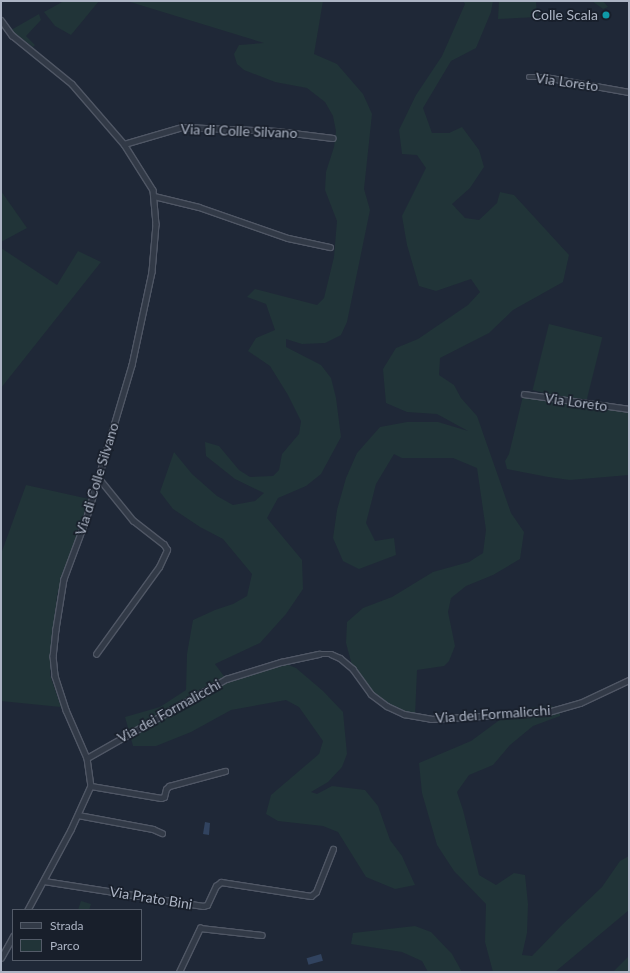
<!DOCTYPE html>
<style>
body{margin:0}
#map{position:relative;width:630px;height:973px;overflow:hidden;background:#1f2837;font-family:Lato,sans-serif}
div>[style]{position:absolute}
.green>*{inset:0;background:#213438;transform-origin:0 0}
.water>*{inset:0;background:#31435f;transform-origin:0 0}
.roads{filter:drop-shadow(1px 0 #505765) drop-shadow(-1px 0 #505765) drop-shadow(0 1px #505765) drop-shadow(0 -1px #505765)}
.street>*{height:4.5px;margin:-2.25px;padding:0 2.25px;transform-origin:2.25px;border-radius:2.25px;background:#323a47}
.dots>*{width:11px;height:11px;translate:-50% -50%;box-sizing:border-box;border:2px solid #181f2b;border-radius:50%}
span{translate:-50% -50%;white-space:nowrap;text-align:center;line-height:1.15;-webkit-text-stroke:3.5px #181f2b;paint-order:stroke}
.poi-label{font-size:14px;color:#acb4c4}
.right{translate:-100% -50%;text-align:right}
.street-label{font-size:14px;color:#acb4c4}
.frame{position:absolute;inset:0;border:2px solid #acb4c4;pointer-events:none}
.legend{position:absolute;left:12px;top:909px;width:130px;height:52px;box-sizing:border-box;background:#181f2b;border:1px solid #535b68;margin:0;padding:5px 7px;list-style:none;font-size:12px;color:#acb4c4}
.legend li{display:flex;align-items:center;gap:8px;height:20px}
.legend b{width:20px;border:1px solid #535b68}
</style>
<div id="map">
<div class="green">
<div style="clip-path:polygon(64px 1px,99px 1px,71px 35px,55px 26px,44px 12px)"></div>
<div style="clip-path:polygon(127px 1px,323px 1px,314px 54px,337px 64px,363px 94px,372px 114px,364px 189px,370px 210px,347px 322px,341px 335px,325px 343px,302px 344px,286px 339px,286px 347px,321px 365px,331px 378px,336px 398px,341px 437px,321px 474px,306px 486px,278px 498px,267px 518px,302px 560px,303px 589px,286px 614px,260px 643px,215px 664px,226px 679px,281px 662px,296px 668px,323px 691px,343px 712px,347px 754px,342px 767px,328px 782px,311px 792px,317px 794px,332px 786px,365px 790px,378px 806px,390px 840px,402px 856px,415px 885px,395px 889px,366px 877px,338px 832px,323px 826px,278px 821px,266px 814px,271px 795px,319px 754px,323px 741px,299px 707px,286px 700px,231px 710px,191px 732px,156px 746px,133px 746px,125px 717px,160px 707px,186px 690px,187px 654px,193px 620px,215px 610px,233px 604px,247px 596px,252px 574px,223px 539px,200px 527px,173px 509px,160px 492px,174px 452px,192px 474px,217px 496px,233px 505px,255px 501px,264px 493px,235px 479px,206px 456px,205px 442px,219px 446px,239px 470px,250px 477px,273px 476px,279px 470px,282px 454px,299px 434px,301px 421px,288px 395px,270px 366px,248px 351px,256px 338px,275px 330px,266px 304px,247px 297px,255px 289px,317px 305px,324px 298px,334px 257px,337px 221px,325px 190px,326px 172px,334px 147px,336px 131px,333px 116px,325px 102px,307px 88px,275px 82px,244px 70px,237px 64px,234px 54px,239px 45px,264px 43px)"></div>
<div style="clip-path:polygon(463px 1px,493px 1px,491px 12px,476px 48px,451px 61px,423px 108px,432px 133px,449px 133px,462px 127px,479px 150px,484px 167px,470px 188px,452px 204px,465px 218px,479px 220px,497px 203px,500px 192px,514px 195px,569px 255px,563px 282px,513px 310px,489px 333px,440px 358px,439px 375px,454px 385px,461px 398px,477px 416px,511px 513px,524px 532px,520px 559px,493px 575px,466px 586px,451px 598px,448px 612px,455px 646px,449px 661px,444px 666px,417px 670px,415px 716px,382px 703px,353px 669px,346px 643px,347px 622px,363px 608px,392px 597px,433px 572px,469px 562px,483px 553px,486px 530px,477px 468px,453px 458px,402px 458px,394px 454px,376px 484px,366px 523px,375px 541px,394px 538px,396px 555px,359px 569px,343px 561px,333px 538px,337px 510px,346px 478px,357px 453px,380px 427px,407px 422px,438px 422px,468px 431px,437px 414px,407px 412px,386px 403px,383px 369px,396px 348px,418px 339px,468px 305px,480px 292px,471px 279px,436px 291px,419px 286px,407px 245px,402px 216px,426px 168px,417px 155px,402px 154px,399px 130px,416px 95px,442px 56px,465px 4px)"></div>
<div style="clip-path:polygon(499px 1px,536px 1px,537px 17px,498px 19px)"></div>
<div style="clip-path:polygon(592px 1px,603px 1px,608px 7px,603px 9px)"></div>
<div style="clip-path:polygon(39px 14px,41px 20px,26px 36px,35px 45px,33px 47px,11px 30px)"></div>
<div style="clip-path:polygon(1px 191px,27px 228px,1px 242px)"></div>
<div style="clip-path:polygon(1px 248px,57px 285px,78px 251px,101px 262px,1px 388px)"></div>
<div style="left:549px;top:324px;width:55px;height:68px;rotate:14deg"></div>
<div style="clip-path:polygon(523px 396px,629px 411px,629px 475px,570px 480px,548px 477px,507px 469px,505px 461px,509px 454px)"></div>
<div style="clip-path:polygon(26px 485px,89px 499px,57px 595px,50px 675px,61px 707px,1px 701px,1px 554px)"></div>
<div style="clip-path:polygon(551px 706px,560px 709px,560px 716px,533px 726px,510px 745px,493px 765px,469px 775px,457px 792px,463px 810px,479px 875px,496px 885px,514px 873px,525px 875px,528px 904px,527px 933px,522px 955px,532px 956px,563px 924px,602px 887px,620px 861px,629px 856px,629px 910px,555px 972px,493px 972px,485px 942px,486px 904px,454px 871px,437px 845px,422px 793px,419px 763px,471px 741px,505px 716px,518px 709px)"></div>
<div style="clip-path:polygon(81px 901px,91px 904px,89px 910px,78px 910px)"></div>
<div style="clip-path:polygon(415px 926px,431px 932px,452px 954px,462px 972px,428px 972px,422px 961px,402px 952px,351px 944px,353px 933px)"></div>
<div style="clip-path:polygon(629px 956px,629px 972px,613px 972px)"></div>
</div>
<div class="water">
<div style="clip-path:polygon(205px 822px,210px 823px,209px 835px,203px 834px)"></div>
<div style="left:321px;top:954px;width:7px;height:15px;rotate:74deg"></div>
</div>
<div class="roads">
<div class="street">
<div style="left:1px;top:20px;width:19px;rotate:54deg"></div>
<div style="left:12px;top:35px;width:77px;rotate:39.2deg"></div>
<div style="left:72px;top:84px;width:79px;rotate:49.1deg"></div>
<div style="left:124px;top:144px;width:54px;rotate:57.8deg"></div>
<div style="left:153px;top:190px;width:34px;rotate:85deg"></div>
<div style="left:156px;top:224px;width:48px;rotate:94.8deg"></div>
<div style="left:152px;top:272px;width:95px;rotate:102.1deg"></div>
<div style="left:132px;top:365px;width:162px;rotate:106.5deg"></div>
<div style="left:86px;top:520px;width:63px;rotate:110.4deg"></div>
<div style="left:64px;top:579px;width:51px;rotate:99.1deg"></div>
<div style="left:56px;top:629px;width:27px;rotate:96deg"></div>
<div style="left:53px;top:656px;width:20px;rotate:84deg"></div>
<div style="left:55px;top:676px;width:36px;rotate:72deg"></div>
<div style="left:66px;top:710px;width:52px;rotate:66.4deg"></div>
<div style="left:87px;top:758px;width:28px;rotate:82deg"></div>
<div style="left:91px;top:786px;width:48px;rotate:114.4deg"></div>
<div style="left:71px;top:830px;width:91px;rotate:118.3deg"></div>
<div style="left:529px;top:77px;width:16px"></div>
<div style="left:545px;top:77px;width:85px;rotate:10.1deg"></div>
<div style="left:124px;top:144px;width:60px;rotate:-16.3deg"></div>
<div style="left:182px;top:127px;width:95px;rotate:2.4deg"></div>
<div style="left:277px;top:131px;width:56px;rotate:7.1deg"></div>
<div style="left:154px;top:196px;width:46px;rotate:13.7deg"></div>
<div style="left:199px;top:207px;width:94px;rotate:19.2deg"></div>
<div style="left:288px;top:238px;width:43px;rotate:12.1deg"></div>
<div style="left:524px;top:394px;width:106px;rotate:8.1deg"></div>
<div style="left:96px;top:654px;width:107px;rotate:-54.1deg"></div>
<div style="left:159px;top:567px;width:19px;rotate:-65deg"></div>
<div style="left:167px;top:550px;width:6px;rotate:-121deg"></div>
<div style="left:164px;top:545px;width:39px;rotate:-142deg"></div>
<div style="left:133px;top:521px;width:54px;rotate:-129deg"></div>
<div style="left:87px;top:758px;width:160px;rotate:-29.6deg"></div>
<div style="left:226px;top:679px;width:58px;rotate:-17.2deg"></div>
<div style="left:281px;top:662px;width:39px;rotate:-12deg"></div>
<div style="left:319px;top:654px;width:12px"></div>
<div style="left:331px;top:654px;width:10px;rotate:24deg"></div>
<div style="left:340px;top:658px;width:17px;rotate:40deg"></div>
<div style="left:353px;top:669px;width:31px;rotate:54deg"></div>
<div style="left:371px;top:694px;width:20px;rotate:37deg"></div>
<div style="left:387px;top:706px;width:19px;rotate:25deg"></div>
<div style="left:404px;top:714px;width:27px;rotate:10deg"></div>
<div style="left:431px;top:719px;width:117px;rotate:-3.4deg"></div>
<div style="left:548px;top:712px;width:33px;rotate:-16deg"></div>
<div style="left:580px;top:703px;width:54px;rotate:-25.1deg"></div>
<div style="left:91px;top:786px;width:71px;rotate:9.7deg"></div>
<div style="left:161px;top:798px;width:3px;rotate:-18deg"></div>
<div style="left:164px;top:797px;width:8px;rotate:-76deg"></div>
<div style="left:166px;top:789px;width:4px;rotate:-45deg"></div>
<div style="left:169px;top:786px;width:58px;rotate:-15deg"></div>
<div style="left:78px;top:815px;width:76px;rotate:10.6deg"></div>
<div style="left:153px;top:829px;width:10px;rotate:24deg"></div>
<div style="left:44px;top:881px;width:161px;rotate:8.9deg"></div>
<div style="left:203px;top:906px;width:4px;rotate:-14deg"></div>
<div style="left:207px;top:905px;width:21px;rotate:-65deg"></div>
<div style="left:216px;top:886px;width:6px;rotate:-39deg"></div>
<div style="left:221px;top:882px;width:91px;rotate:8.8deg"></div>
<div style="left:311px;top:896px;width:6px;rotate:-39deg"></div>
<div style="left:316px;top:892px;width:46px;rotate:-68.4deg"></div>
<div style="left:1px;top:958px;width:25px;rotate:-61deg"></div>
<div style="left:179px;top:972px;width:49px;rotate:-64.5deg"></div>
<div style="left:200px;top:928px;width:62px;rotate:6.4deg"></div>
</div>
</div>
<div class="dots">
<div style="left:606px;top:15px;background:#0f9aa8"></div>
</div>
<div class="poi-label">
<span class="right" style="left:598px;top:15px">Colle Scala</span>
</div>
<div class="street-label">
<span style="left:567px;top:82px;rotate:8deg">Via Loreto</span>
<span style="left:239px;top:131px;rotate:2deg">Via di Colle Silvano</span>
<span style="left:576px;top:402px;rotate:8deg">Via Loreto</span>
<span style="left:97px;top:479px;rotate:-73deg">Via di Colle Silvano</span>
<span style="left:169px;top:711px;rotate:-29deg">Via dei Formalicchi</span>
<span style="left:493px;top:714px;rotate:-4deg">Via dei Formalicchi</span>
<span style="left:151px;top:898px;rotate:9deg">Via Prato Bini</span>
</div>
<div class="frame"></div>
<ul class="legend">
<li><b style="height:5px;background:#323a47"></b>Strada</li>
<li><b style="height:11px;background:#213438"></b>Parco</li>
</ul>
</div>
